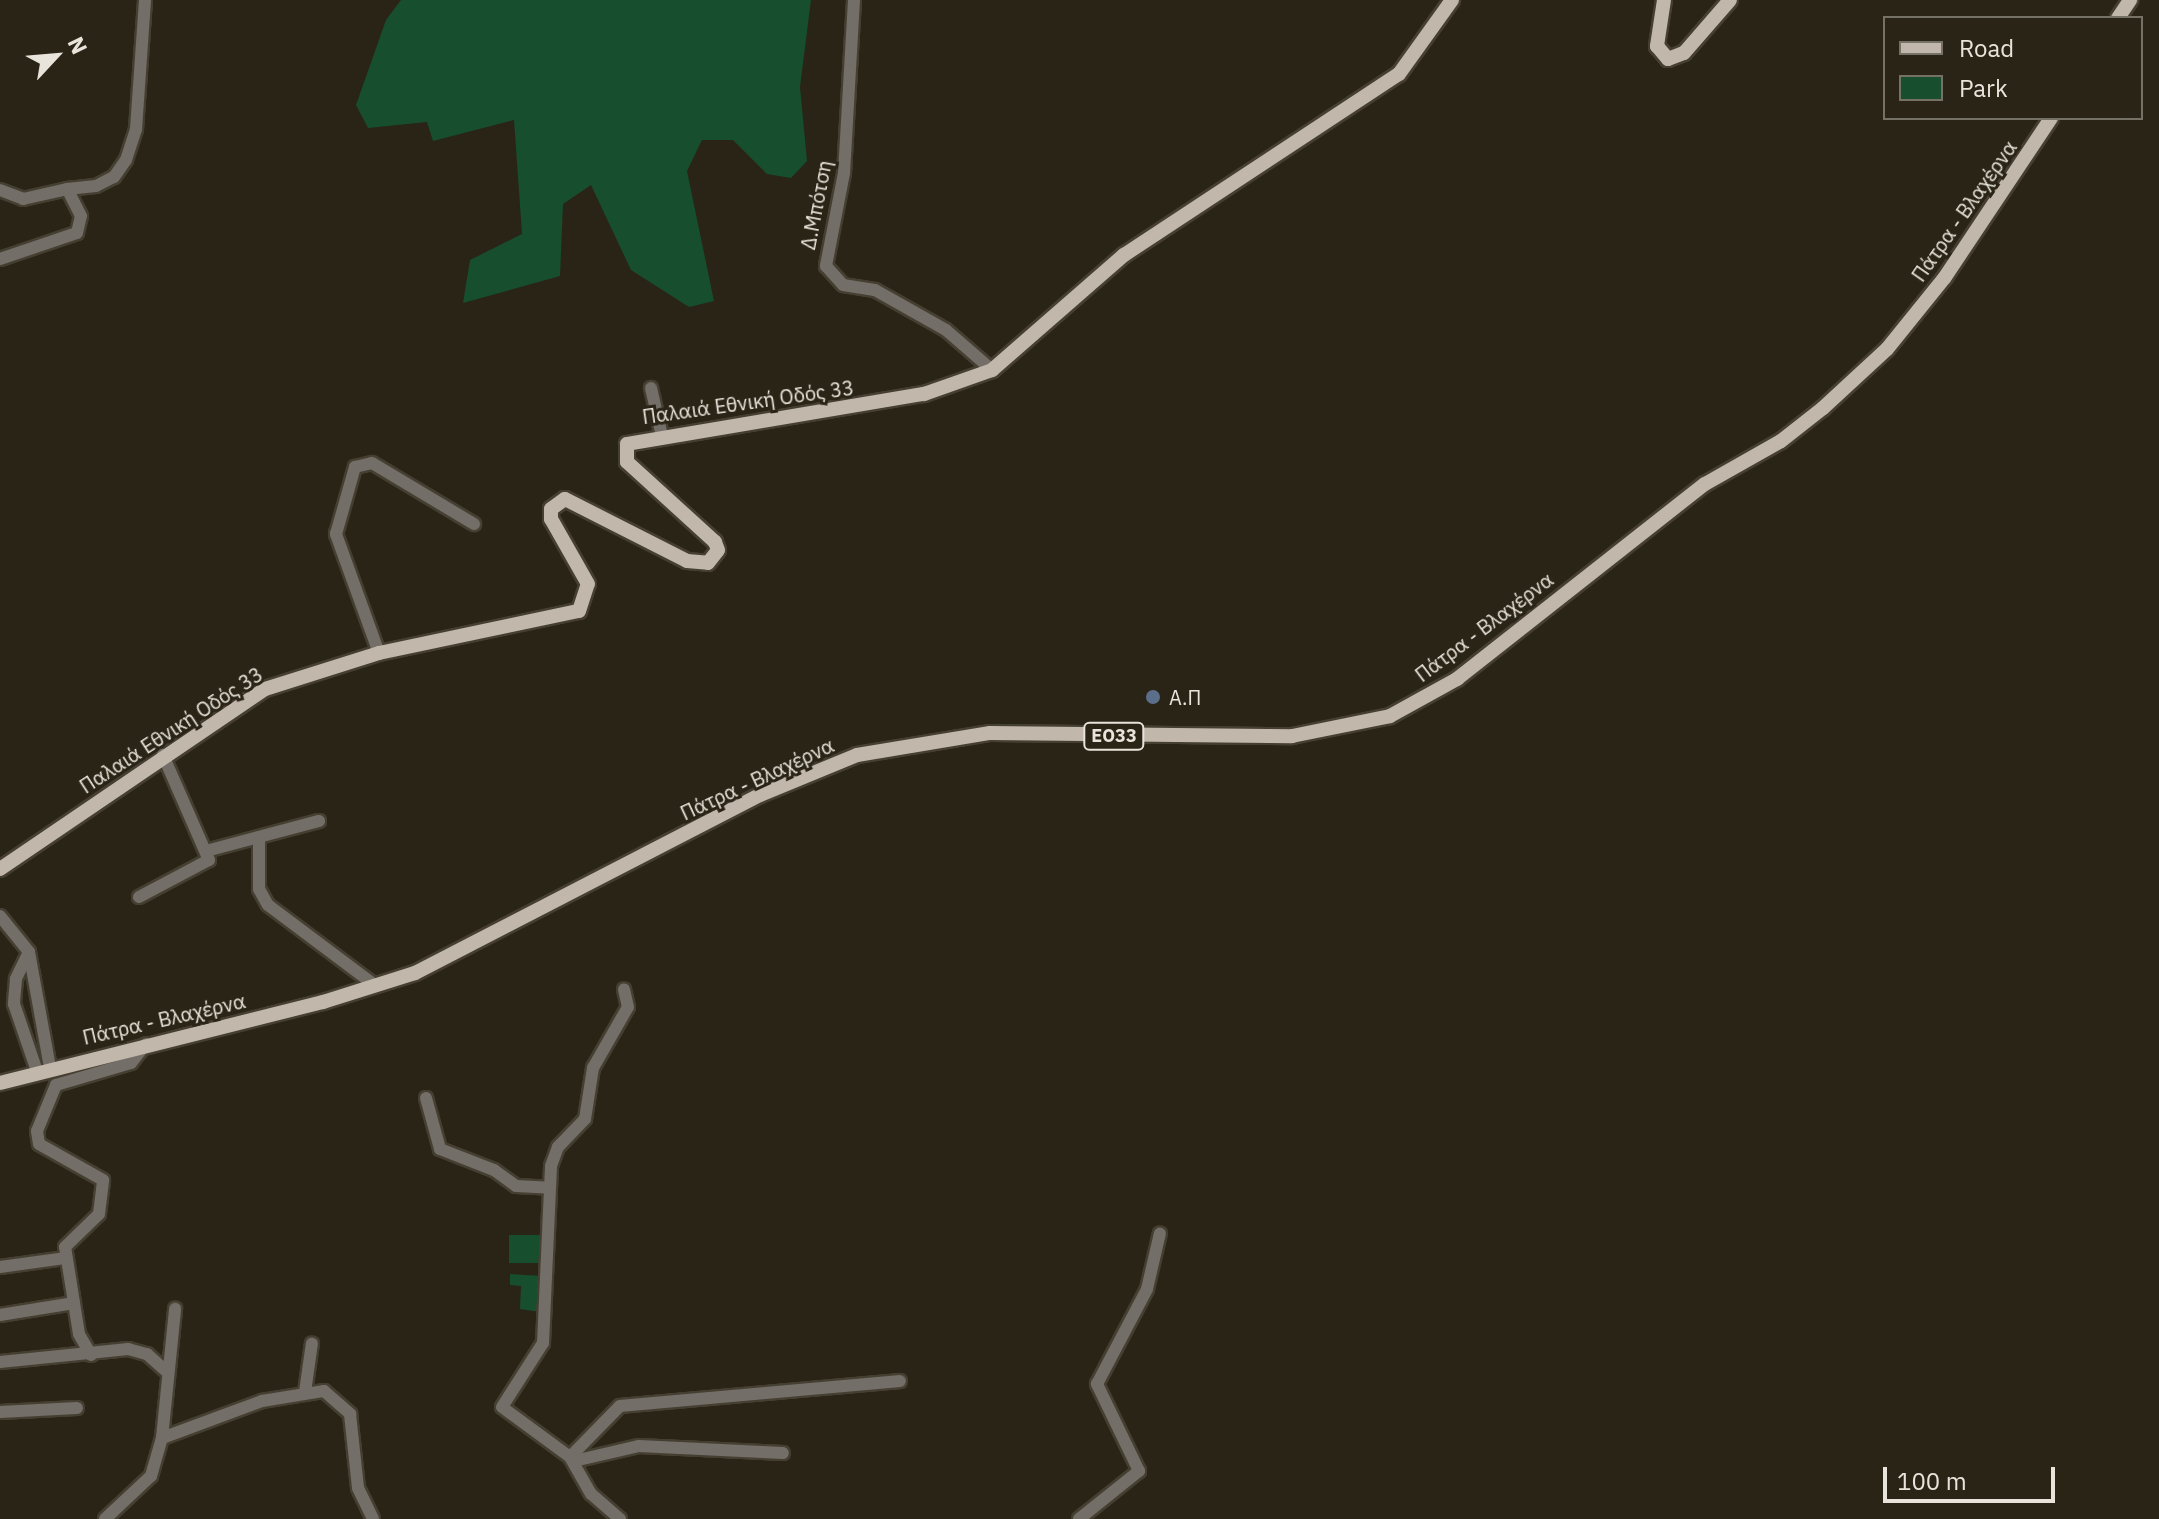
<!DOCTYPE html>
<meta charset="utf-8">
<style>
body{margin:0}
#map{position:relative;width:2159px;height:1519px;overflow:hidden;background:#2a2416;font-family:"IBM Plex Sans",sans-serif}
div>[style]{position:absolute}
.green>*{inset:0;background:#164e2e;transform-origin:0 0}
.roads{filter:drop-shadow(2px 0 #453f32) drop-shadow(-2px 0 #453f32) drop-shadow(0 2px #453f32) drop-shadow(0 -2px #453f32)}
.minor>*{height:12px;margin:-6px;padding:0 6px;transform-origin:6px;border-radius:6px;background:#736e67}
.major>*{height:14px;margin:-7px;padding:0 7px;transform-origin:7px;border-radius:7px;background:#c1b7aa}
.dots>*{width:22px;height:22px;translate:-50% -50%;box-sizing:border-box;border:4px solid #2a2416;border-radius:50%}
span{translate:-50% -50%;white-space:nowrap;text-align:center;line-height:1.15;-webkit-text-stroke:6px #2a2416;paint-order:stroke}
.shield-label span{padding:2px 6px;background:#2a2416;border:2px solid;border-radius:6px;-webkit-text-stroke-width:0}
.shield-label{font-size:18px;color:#e8e4db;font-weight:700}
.street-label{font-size:20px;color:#e8e4db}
.poi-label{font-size:20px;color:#e8e4db}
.left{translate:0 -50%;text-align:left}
.legend{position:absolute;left:1883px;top:16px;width:260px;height:104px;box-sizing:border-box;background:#2a2416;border:2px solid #767165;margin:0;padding:10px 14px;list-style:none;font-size:24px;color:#e8e4db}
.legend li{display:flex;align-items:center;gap:16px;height:40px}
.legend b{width:40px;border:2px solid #767165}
.north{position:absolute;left:16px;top:16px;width:80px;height:80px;-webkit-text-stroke:6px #2a2416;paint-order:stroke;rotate:64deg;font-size:22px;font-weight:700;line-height:32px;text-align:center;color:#e8e4db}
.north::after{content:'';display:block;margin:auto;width:28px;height:36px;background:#e8e4db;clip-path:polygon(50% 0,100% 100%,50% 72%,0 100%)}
.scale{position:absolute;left:1883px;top:1467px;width:172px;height:36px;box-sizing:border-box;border:4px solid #e8e4db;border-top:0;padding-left:10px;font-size:24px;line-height:28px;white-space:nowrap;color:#e8e4db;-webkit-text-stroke:6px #2a2416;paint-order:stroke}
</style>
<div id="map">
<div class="green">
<div style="clip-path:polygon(401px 0,811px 0,800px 87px,807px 161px,791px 178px,767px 174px,733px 140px,702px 140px,687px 171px,714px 301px,689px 307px,631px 270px,591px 185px,563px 204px,560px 276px,463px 303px,470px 260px,522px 234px,514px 120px,433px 141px,427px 122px,368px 128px,356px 105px,386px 20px)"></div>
<div style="left:509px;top:1235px;width:34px;height:28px"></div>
<div style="clip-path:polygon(510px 1274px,542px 1276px,540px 1312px,520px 1309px,521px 1286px,510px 1285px)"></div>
</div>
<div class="roads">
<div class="minor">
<div style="left:854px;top:0;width:173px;rotate:93.3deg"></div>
<div style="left:844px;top:173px;width:95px;rotate:101deg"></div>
<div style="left:826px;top:266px;width:25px;rotate:48deg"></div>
<div style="left:843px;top:285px;width:32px;rotate:9deg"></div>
<div style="left:875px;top:290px;width:81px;rotate:29.4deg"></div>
<div style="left:946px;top:330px;width:61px;rotate:41deg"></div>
<div style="left:0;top:190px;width:25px;rotate:21deg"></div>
<div style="left:23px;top:199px;width:45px;rotate:-12.8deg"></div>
<div style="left:0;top:259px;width:81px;rotate:-18.7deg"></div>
<div style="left:77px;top:233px;width:17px;rotate:-77deg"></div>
<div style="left:81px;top:216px;width:30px;rotate:-117deg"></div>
<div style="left:67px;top:189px;width:29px;rotate:-6deg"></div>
<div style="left:96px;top:186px;width:20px;rotate:-27deg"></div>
<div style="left:114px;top:177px;width:21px;rotate:-55deg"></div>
<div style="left:126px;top:160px;width:33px;rotate:-72deg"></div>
<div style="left:136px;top:129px;width:129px;rotate:-86deg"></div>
<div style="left:651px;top:388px;width:49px;rotate:77.1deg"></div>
<div style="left:379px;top:653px;width:127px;rotate:-109.9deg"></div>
<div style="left:336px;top:534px;width:70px;rotate:-74.2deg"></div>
<div style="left:355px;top:467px;width:17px;rotate:-13deg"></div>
<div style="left:372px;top:463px;width:119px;rotate:30.9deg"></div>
<div style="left:259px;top:837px;width:52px;rotate:90deg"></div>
<div style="left:259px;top:889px;width:18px;rotate:61deg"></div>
<div style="left:268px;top:905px;width:135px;rotate:36.9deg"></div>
<div style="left:206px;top:851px;width:117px;rotate:-14.9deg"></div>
<div style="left:139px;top:897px;width:79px;rotate:-27.9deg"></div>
<div style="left:209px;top:860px;width:115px;rotate:-113.7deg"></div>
<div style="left:0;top:916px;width:46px;rotate:51.1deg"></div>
<div style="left:29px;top:952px;width:117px;rotate:79.7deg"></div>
<div style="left:29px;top:952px;width:30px;rotate:116deg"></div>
<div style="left:16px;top:979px;width:25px;rotate:95deg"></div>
<div style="left:14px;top:1004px;width:71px;rotate:71.1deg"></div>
<div style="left:426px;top:1098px;width:53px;rotate:74.6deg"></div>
<div style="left:440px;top:1149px;width:58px;rotate:21.3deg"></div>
<div style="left:494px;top:1170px;width:27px;rotate:36deg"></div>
<div style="left:516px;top:1186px;width:34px;rotate:3deg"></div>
<div style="left:0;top:1267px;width:67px;rotate:-7.8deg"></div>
<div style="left:0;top:1315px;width:75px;rotate:-9.2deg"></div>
<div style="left:91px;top:1355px;width:24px;rotate:-120deg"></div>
<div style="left:79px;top:1334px;width:88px;rotate:-99.1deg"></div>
<div style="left:65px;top:1247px;width:47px;rotate:-44.1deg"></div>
<div style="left:99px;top:1214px;width:34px;rotate:-83deg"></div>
<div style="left:103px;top:1180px;width:73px;rotate:-150.6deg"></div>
<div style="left:39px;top:1144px;width:13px;rotate:-99deg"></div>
<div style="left:37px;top:1131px;width:50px;rotate:-67.6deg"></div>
<div style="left:56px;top:1085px;width:78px;rotate:-16.3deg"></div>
<div style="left:131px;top:1063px;width:24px;rotate:-52deg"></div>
<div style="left:0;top:1362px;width:129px;rotate:-5.8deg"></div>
<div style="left:128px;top:1349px;width:20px;rotate:15deg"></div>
<div style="left:147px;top:1354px;width:24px;rotate:42deg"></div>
<div style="left:305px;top:1392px;width:49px;rotate:-81.9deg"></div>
<div style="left:0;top:1412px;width:77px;rotate:-3deg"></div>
<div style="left:162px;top:1438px;width:107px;rotate:-20.3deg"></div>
<div style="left:262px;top:1401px;width:63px;rotate:-9.2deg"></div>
<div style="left:324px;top:1391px;width:35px;rotate:41deg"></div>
<div style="left:350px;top:1414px;width:74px;rotate:83.8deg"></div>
<div style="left:358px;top:1488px;width:34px;rotate:64deg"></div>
<div style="left:570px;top:1457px;width:71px;rotate:-45.6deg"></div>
<div style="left:620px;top:1406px;width:281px;rotate:-5.1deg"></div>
<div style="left:574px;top:1461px;width:67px;rotate:-13deg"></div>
<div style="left:639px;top:1446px;width:144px;rotate:2.8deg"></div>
<div style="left:105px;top:1519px;width:63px;rotate:-43.1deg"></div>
<div style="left:151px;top:1476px;width:40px;rotate:-74deg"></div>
<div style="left:162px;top:1438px;width:130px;rotate:-84.2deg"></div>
<div style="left:620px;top:1519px;width:38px;rotate:-139deg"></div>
<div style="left:591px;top:1494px;width:43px;rotate:-119.6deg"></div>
<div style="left:570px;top:1457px;width:84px;rotate:-143.7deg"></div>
<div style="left:502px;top:1407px;width:76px;rotate:-57.4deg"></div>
<div style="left:543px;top:1343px;width:177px;rotate:-87.4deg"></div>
<div style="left:551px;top:1166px;width:20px;rotate:-70deg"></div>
<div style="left:558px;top:1147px;width:39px;rotate:-46deg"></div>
<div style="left:585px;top:1119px;width:52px;rotate:-81.1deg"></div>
<div style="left:593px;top:1068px;width:70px;rotate:-60.2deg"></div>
<div style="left:628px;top:1007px;width:18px;rotate:-103deg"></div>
<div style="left:1079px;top:1519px;width:77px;rotate:-38.7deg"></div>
<div style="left:1139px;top:1471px;width:97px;rotate:-115.8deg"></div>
<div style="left:1097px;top:1384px;width:107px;rotate:-62.2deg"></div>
<div style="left:1147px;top:1289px;width:57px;rotate:-76.9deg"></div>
</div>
<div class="major">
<div style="left:1664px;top:0;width:47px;rotate:98.7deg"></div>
<div style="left:1657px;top:46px;width:17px;rotate:50deg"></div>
<div style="left:1668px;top:59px;width:17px;rotate:-21deg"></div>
<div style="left:1684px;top:53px;width:70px;rotate:-49deg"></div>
<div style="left:2118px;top:18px;width:22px;rotate:-56deg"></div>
<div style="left:0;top:869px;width:320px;rotate:-34.2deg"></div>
<div style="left:265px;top:689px;width:120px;rotate:-17.5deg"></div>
<div style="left:379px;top:653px;width:204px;rotate:-11.9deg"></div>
<div style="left:579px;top:611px;width:28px;rotate:-72deg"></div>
<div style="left:588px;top:584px;width:75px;rotate:-119.6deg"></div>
<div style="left:551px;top:519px;width:10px;rotate:-90deg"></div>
<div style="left:551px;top:509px;width:17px;rotate:-36deg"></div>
<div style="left:565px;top:499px;width:137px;rotate:26.9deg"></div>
<div style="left:687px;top:561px;width:21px;rotate:5deg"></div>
<div style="left:708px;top:563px;width:16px;rotate:-52deg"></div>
<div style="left:718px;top:550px;width:9px;rotate:-111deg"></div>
<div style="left:715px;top:542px;width:119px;rotate:-137.7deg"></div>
<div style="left:627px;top:462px;width:18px;rotate:-90deg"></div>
<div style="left:627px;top:444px;width:301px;rotate:-9.6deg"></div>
<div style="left:924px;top:394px;width:72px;rotate:-19.4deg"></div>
<div style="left:992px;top:370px;width:175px;rotate:-41.1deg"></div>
<div style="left:1124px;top:255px;width:329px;rotate:-33.4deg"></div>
<div style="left:1399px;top:74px;width:91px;rotate:-54.4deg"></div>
<div style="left:0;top:1083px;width:333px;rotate:-14.1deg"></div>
<div style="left:323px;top:1002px;width:96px;rotate:-17.5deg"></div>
<div style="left:415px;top:973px;width:388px;rotate:-27.3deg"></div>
<div style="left:760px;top:795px;width:105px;rotate:-22.4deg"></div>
<div style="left:857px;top:755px;width:135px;rotate:-9.4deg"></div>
<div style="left:990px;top:733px;width:302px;rotate:0.6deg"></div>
<div style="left:1292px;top:736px;width:100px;rotate:-11.5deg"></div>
<div style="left:1390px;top:716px;width:77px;rotate:-28.9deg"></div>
<div style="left:1457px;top:679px;width:315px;rotate:-38.2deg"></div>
<div style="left:1705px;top:484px;width:87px;rotate:-29.5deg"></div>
<div style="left:1781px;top:441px;width:53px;rotate:-38.2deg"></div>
<div style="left:1823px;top:408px;width:87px;rotate:-42.7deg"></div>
<div style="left:1887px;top:349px;width:92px;rotate:-51.1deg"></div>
<div style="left:1945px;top:277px;width:191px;rotate:-56.3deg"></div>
</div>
</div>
<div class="dots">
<div style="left:1153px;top:697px;background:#5c6f8a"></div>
</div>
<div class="shield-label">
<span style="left:1114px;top:736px">ΕΟ33</span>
</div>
<div class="street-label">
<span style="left:816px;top:205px;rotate:-79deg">Δ.Μπότση</span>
<span style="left:1964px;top:211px;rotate:-55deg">Πάτρα - Βλαχέρνα</span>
<span style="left:748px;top:402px;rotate:-8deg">Παλαιά Εθνική Οδός 33</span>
<span style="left:1484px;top:627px;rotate:-37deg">Πάτρα - Βλαχέρνα</span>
<span style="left:171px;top:730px;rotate:-33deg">Παλαιά Εθνική Οδός 33</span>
<span style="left:757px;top:779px;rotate:-25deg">Πάτρα - Βλαχέρνα</span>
<span style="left:164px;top:1019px;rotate:-13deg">Πάτρα - Βλαχέρνα</span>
</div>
<div class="poi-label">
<span class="left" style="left:1169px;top:697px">Α.Π</span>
</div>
<ul class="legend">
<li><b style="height:10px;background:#c1b7aa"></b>Road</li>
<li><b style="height:22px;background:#164e2e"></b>Park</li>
</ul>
<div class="north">N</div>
<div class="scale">100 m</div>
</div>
